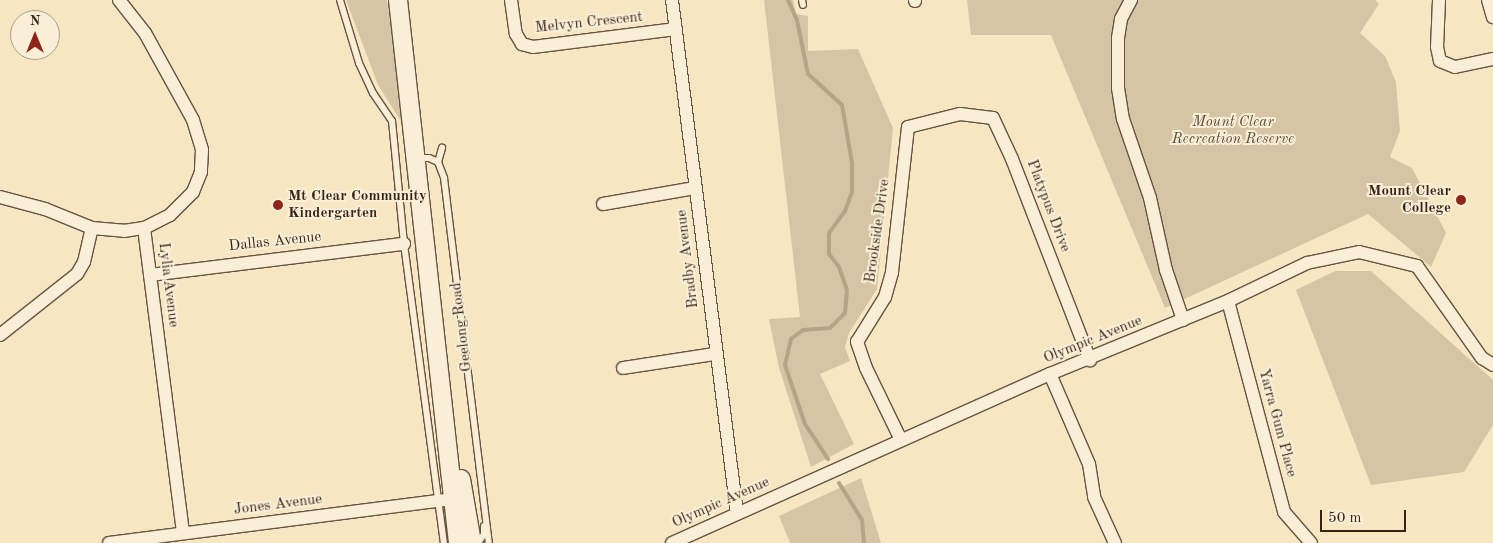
<!DOCTYPE html>
<style>
body{margin:0}
#map{position:relative;width:1493px;height:543px;overflow:hidden;background:#f6e7c2;font-family:"Old Standard TT",serif}
div>[style]{position:absolute}
.green>*{inset:0;background:#d6c5a5}
.stream>*{height:4px;margin:-2px;padding:0 2px;transform-origin:2px;border-radius:2px;background:#b6a488}
.roads{filter:drop-shadow(1px 0 #685241) drop-shadow(-1px 0 #685241) drop-shadow(0 1px #685241) drop-shadow(0 -1px #685241)}
.lane>*{height:6px;margin:-3px;padding:0 3px;transform-origin:3px;border-radius:3px;background:#f9efd7}
.street>*{height:12px;margin:-6px;padding:0 6px;transform-origin:6px;border-radius:6px;background:#f9efd7}
.secondary>*{height:18px;margin:-9px;padding:0 9px;transform-origin:9px;border-radius:9px;background:#f9efd7}
.dots>*{width:14px;height:14px;translate:-50% -50%;box-sizing:border-box;border:2px solid #f9efd7;border-radius:50%}
span{translate:-50% -50%;white-space:nowrap;text-align:center;line-height:1.15;-webkit-text-stroke:4px #f9efd7;paint-order:stroke}
.street-label{font-size:15px;color:#392116}
.park-label{font-size:15px;color:#604a3a;font-style:italic}
.poi-label{font-size:15px;color:#392116;font-weight:700}
.right{translate:-100% -50%;text-align:right}
.left{translate:0 -50%;text-align:left}
.north{position:absolute;left:10px;top:10px;width:50px;height:50px;box-sizing:border-box;background:#f9efd7;border:1px solid #ac9d8a;border-radius:50%;rotate:0deg;font-size:14px;font-weight:700;line-height:20px;text-align:center;color:#392116}
.north::after{content:'';display:block;margin:auto;width:18px;height:22px;background:#8f2418;clip-path:polygon(50% 0,100% 100%,50% 72%,0 100%)}
.scale{position:absolute;left:1320px;top:510px;width:86px;height:22px;box-sizing:border-box;border:2px solid #392116;border-top:0;padding-left:6px;font-size:15px;line-height:18px;white-space:nowrap;color:#392116;-webkit-text-stroke:4px #f9efd7;paint-order:stroke}
</style>
<div id="map">
<div class="green">
<div style="clip-path:polygon(346px 0,387px 0,406px 129px,378px 85px)"></div>
<div style="clip-path:polygon(764px 0,793px 0,796px 14px,808px 16px,808px 51px,858px 49px,893px 128px,877px 289px,849px 333px,845px 347px,850px 361px,820px 374px,854px 444px,811px 467px,779px 368px,769px 319px,800px 317px)"></div>
<div style="clip-path:polygon(967px 0,1375px 0,1379px 4px,1360px 33px,1385px 56px,1396px 82px,1400px 131px,1390px 157px,1412px 168px,1446px 233px,1431px 267px,1368px 214px,1165px 308px,1051px 35px,971px 35px)"></div>
<div style="clip-path:polygon(1335px 271px,1371px 271px,1493px 380px,1493px 425px,1464px 472px,1371px 485px,1296px 290px)"></div>
<div style="clip-path:polygon(861px 478px,881px 543px,790px 543px,779px 516px)"></div>
</div>
<div class="stream">
<div style="left:788px;top:0;width:22px;rotate:66deg"></div>
<div style="left:797px;top:20px;width:55px;rotate:78.5deg"></div>
<div style="left:808px;top:74px;width:46px;rotate:42.4deg"></div>
<div style="left:842px;top:105px;width:59px;rotate:80.2deg"></div>
<div style="left:852px;top:163px;width:29px;rotate:90deg"></div>
<div style="left:852px;top:192px;width:20px;rotate:110deg"></div>
<div style="left:845px;top:211px;width:27px;rotate:126deg"></div>
<div style="left:829px;top:233px;width:21px;rotate:90deg"></div>
<div style="left:829px;top:254px;width:16px;rotate:52deg"></div>
<div style="left:839px;top:267px;width:24px;rotate:71deg"></div>
<div style="left:847px;top:290px;width:23px;rotate:95deg"></div>
<div style="left:845px;top:313px;width:21px;rotate:135deg"></div>
<div style="left:830px;top:328px;width:27px;rotate:176deg"></div>
<div style="left:803px;top:330px;width:15px;rotate:143deg"></div>
<div style="left:791px;top:339px;width:27px;rotate:103deg"></div>
<div style="left:785px;top:365px;width:62px;rotate:71.3deg"></div>
<div style="left:805px;top:424px;width:42px;rotate:56.7deg"></div>
<div style="left:839px;top:483px;width:44px;rotate:58.1deg"></div>
<div style="left:862px;top:520px;width:23px;rotate:85deg"></div>
</div>
<div class="roads">
<div class="lane">
<div style="left:340px;top:0;width:66px;rotate:73.2deg"></div>
<div style="left:359px;top:63px;width:33px;rotate:65deg"></div>
<div style="left:373px;top:93px;width:34px;rotate:56deg"></div>
<div style="left:392px;top:121px;width:124px;rotate:84.4deg"></div>
<div style="left:404px;top:244px;width:302px;rotate:82.4deg"></div>
<div style="left:802px;top:0;width:5px;rotate:79deg"></div>
<div style="left:418px;top:158px;width:11px"></div>
<div style="left:429px;top:158px;width:10px;rotate:24deg"></div>
<div style="left:438px;top:162px;width:17px;rotate:69deg"></div>
<div style="left:444px;top:178px;width:368px;rotate:83deg"></div>
<div style="left:438px;top:162px;width:15px;rotate:-74deg"></div>
<div style="left:478px;top:543px;width:11px;rotate:-56deg"></div>
<div style="left:484px;top:534px;width:8px;rotate:-90deg"></div>
</div>
<div class="street">
<div style="left:119px;top:0;width:42px;rotate:51.8deg"></div>
<div style="left:145px;top:33px;width:99px;rotate:61.1deg"></div>
<div style="left:193px;top:120px;width:31px;rotate:73deg"></div>
<div style="left:202px;top:150px;width:22px;rotate:93deg"></div>
<div style="left:201px;top:172px;width:22px;rotate:112deg"></div>
<div style="left:193px;top:192px;width:33px;rotate:135deg"></div>
<div style="left:170px;top:215px;width:29px;rotate:153deg"></div>
<div style="left:144px;top:228px;width:307px;rotate:82.7deg"></div>
<div style="left:511px;top:0;width:34px;rotate:82deg"></div>
<div style="left:516px;top:34px;width:12px;rotate:59deg"></div>
<div style="left:522px;top:44px;width:11px;rotate:15deg"></div>
<div style="left:533px;top:47px;width:144px;rotate:-7.2deg"></div>
<div style="left:672px;top:0;width:517px;rotate:82.78deg"></div>
<div style="left:915px;top:0;width:1px;rotate:90deg"></div>
<div style="left:1131px;top:0;width:21px;rotate:118deg"></div>
<div style="left:1121px;top:19px;width:19px;rotate:99deg"></div>
<div style="left:1118px;top:38px;width:50px;rotate:90deg"></div>
<div style="left:1118px;top:88px;width:31px;rotate:81deg"></div>
<div style="left:1123px;top:119px;width:83px;rotate:71.1deg"></div>
<div style="left:1150px;top:198px;width:74px;rotate:77.5deg"></div>
<div style="left:1166px;top:270px;width:53px;rotate:71.2deg"></div>
<div style="left:1439px;top:0;width:47px;rotate:92.4deg"></div>
<div style="left:1437px;top:47px;width:14px;rotate:78deg"></div>
<div style="left:1440px;top:61px;width:16px;rotate:22deg"></div>
<div style="left:1455px;top:67px;width:39px;rotate:-12deg"></div>
<div style="left:1488px;top:0;width:18px;rotate:74deg"></div>
<div style="left:0;top:197px;width:47px;rotate:14.9deg"></div>
<div style="left:45px;top:209px;width:51px;rotate:22deg"></div>
<div style="left:92px;top:228px;width:32px;rotate:5deg"></div>
<div style="left:124px;top:231px;width:20px;rotate:-9deg"></div>
<div style="left:603px;top:204px;width:93px;rotate:-9.9deg"></div>
<div style="left:150px;top:275px;width:256px;rotate:-7deg"></div>
<div style="left:1228px;top:301px;width:218px;rotate:75.1deg"></div>
<div style="left:1284px;top:512px;width:41px;rotate:48.9deg"></div>
<div style="left:0;top:335px;width:98px;rotate:-38.4deg"></div>
<div style="left:77px;top:274px;width:14px;rotate:-60deg"></div>
<div style="left:84px;top:262px;width:35px;rotate:-77deg"></div>
<div style="left:623px;top:368px;width:93px;rotate:-8.7deg"></div>
<div style="left:1050px;top:374px;width:98px;rotate:66.6deg"></div>
<div style="left:1089px;top:464px;width:33px;rotate:81deg"></div>
<div style="left:1094px;top:497px;width:51px;rotate:65.5deg"></div>
<div style="left:901px;top:440px;width:80px;rotate:-115.9deg"></div>
<div style="left:866px;top:368px;width:28px;rotate:-109deg"></div>
<div style="left:857px;top:342px;width:53px;rotate:-58.1deg"></div>
<div style="left:885px;top:297px;width:26px;rotate:-74deg"></div>
<div style="left:892px;top:272px;width:146px;rotate:-83.7deg"></div>
<div style="left:908px;top:127px;width:54px;rotate:-14deg"></div>
<div style="left:960px;top:114px;width:33px;rotate:7deg"></div>
<div style="left:993px;top:118px;width:45px;rotate:65.1deg"></div>
<div style="left:1012px;top:159px;width:216px;rotate:68.8deg"></div>
<div style="left:109px;top:543px;width:345px;rotate:-7.3deg"></div>
<div style="left:672px;top:543px;width:414px;rotate:-24.1deg"></div>
<div style="left:1050px;top:374px;width:192px;rotate:-22.3deg"></div>
<div style="left:1228px;top:301px;width:88px;rotate:-25.7deg"></div>
<div style="left:1307px;top:263px;width:53px;rotate:-11.9deg"></div>
<div style="left:1359px;top:252px;width:60px;rotate:13.6deg"></div>
<div style="left:1417px;top:266px;width:113px;rotate:54.8deg"></div>
<div style="left:1482px;top:358px;width:13px;rotate:32deg"></div>
</div>
<div class="secondary">
<div style="left:398px;top:0;width:546px;rotate:83.69deg"></div>
<div style="left:461px;top:479px;width:65px;rotate:80.2deg"></div>
</div>
</div>
<div class="dots">
<div style="left:1461px;top:200px;background:#8f2418"></div>
<div style="left:278px;top:205px;background:#8f2418"></div>
</div>
<div class="street-label">
<span style="left:589px;top:23px;rotate:-6deg">Melvyn Crescent</span>
<span style="left:1048px;top:206px;rotate:69deg">Platypus Drive</span>
<span style="left:878px;top:231px;rotate:-82deg">Brookside Drive</span>
<span style="left:275px;top:242px;rotate:-6deg">Dallas Avenue</span>
<span style="left:688px;top:259px;rotate:-97deg">Bradby Avenue</span>
<span style="left:168px;top:285px;rotate:83deg">Lylia Avenue</span>
<span style="left:462px;top:327px;rotate:-97deg">Geelong Road</span>
<span style="left:1093px;top:340px;rotate:-22deg">Olympic Avenue</span>
<span style="left:1277px;top:423px;rotate:75deg">Yarra Gum Place</span>
<span style="left:721px;top:503px;rotate:-24deg">Olympic Avenue</span>
<span style="left:278px;top:505px;rotate:-7deg">Jones Avenue</span>
</div>
<div class="park-label">
<span style="left:1233px;top:131px">Mount Clear<br>Recreation Reserve</span>
</div>
<div class="poi-label">
<span class="right" style="left:1451px;top:200px">Mount Clear<br>College</span>
<span class="left" style="left:288px;top:205px">Mt Clear Community<br>Kindergarten</span>
</div>
<div class="north">N</div>
<div class="scale">50 m</div>
</div>
